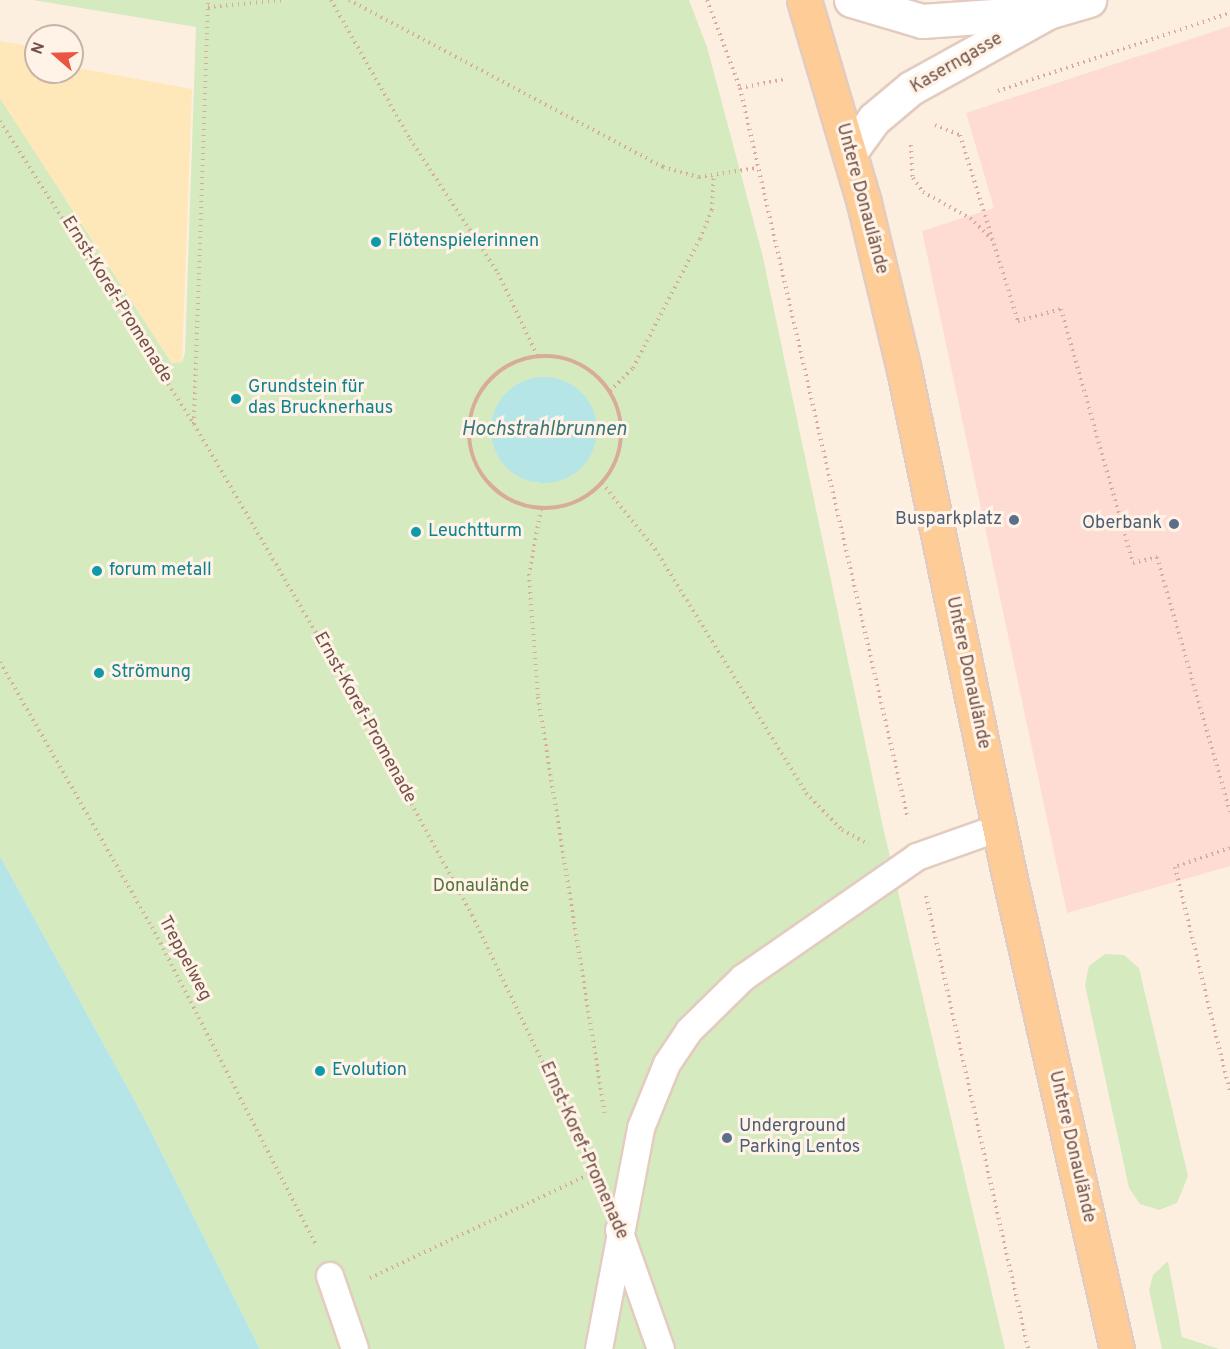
<!DOCTYPE html>
<meta charset="utf-8">
<style>
body{margin:0}
#map{position:relative;width:1230px;height:1349px;overflow:hidden;background:#fdefe0;font-family:Overpass,sans-serif}
div>[style]{position:absolute}
.commercial>*{inset:0;background:#fedcd3}
.green>*{inset:0;background:#d5eabf}
.sand>*{inset:0;background:#fee7b9}
.water>*{inset:0;background:#b5e5e7}
.round{border-radius:50%}
.path>*{height:4px;margin-top:-2px;transform-origin:0;background:repeating-linear-gradient(90deg,#d8ac9b 0 1.5px,transparent 0 6px)}
.path>.ring{margin:-2px;padding:0;box-sizing:content-box;background:none;border:4px solid #d8ac9b;border-radius:50%}
.roads{filter:drop-shadow(2px 0 #e3ccbf) drop-shadow(-2px 0 #e3ccbf) drop-shadow(0 2px #e3ccbf) drop-shadow(0 -2px #e3ccbf)}
.service>*{height:26px;margin:-13px;padding:0 13px;transform-origin:13px;border-radius:13px;background:#fff}
.secondary>*{height:33px;margin:-16.5px;padding:0 16.5px;transform-origin:16.5px;border-radius:16.5px;background:#fff}
.primary>*{height:33px;margin:-16.5px;padding:0 16.5px;transform-origin:16.5px;border-radius:16.5px;background:#fecc96}
.dots>*{width:16px;height:16px;translate:-50% -50%;box-sizing:border-box;border:3px solid #fff3e7;border-radius:50%}
span{translate:-50% -50%;white-space:nowrap;text-align:center;line-height:1.15;-webkit-text-stroke:6px #fff3e7;paint-order:stroke}
.street-label{font-size:18px;color:#745247}
.culture-label{font-size:18px;color:#0d838f}
.left{translate:0 -50%;text-align:left}
.service-label{font-size:18px;color:#4e5e75}
.right{translate:-100% -50%;text-align:right}
.park-label{font-size:18px;color:#53753c}
.water-label{font-size:20px;color:#3a777b;font-style:italic}
.north{position:absolute;left:24px;top:24px;width:60px;height:60px;box-sizing:border-box;background:#fff3e7;border:2px solid #c7b3a7;border-radius:50%;rotate:290deg;font-size:16px;font-weight:700;line-height:24px;text-align:center;color:#745247}
.north::after{content:'';display:block;margin:auto;width:21px;height:27px;background:#eb5541;clip-path:polygon(50% 0,100% 100%,50% 72%,0 100%)}
</style>
<div id="map">
<div class="commercial">
<div style="clip-path:polygon(1230px 26px,1230px 866px,1067px 913px,922px 231px,994px 208px,966px 113px)"></div>
</div>
<div class="green">
<div style="clip-path:polygon(evenodd,33px 0,689px 0,707px 47px,762px 253px,883px 827px,1005px 1349px,260px 1349px,141px 1112px,0 856px,0 98px,162px 348px,172px 363px,182px 362px,185px 353px,196px 27px,33px 0,591px 406px,595px 444px,572px 475px,536px 483px,497px 455px,491px 422px,591px 406px)"></div>
<div style="clip-path:polygon(1105px 954px,1124px 955px,1139px 968px,1188px 1176px,1177px 1203px,1159px 1210px,1140px 1204px,1129px 1188px,1085px 985px,1089px 966px)"></div>
<div style="clip-path:polygon(1168px 1261px,1182px 1337px,1219px 1349px,1162px 1349px,1149px 1290px,1153px 1275px)"></div>
</div>
<div class="sand">
<div style="clip-path:polygon(0 41px,36px 47px,36px 72px,72px 72px,72px 67px,192px 89px,182px 362px,173px 363px,162px 348px,0 98px)"></div>
</div>
<div class="water">
<div class="round" style="left:491px;top:377px;width:106px;height:106px"></div>
<div style="clip-path:polygon(0 856px,141px 1112px,260px 1349px,0 1349px)"></div>
</div>
<div class="path">
<div style="left:331px;top:0;width:160px;rotate:60.4deg"></div>
<div style="left:410px;top:139px;width:160px;rotate:56.7deg"></div>
<div style="left:498px;top:273px;width:91px;rotate:64.6deg"></div>
<div style="left:349px;top:0;width:356px;rotate:28deg"></div>
<div style="left:663px;top:167px;width:37px;rotate:16deg"></div>
<div style="left:699px;top:177px;width:59px;rotate:-8.8deg"></div>
<div style="left:707px;top:0;width:94px;rotate:69.4deg"></div>
<div style="left:740px;top:88px;width:750px;rotate:77.06deg"></div>
<div style="left:208px;top:7px;width:75px;rotate:-5.3deg"></div>
<div style="left:740px;top:88px;width:46px;rotate:-11.3deg"></div>
<div style="left:998px;top:91px;width:245px;rotate:-18.6deg"></div>
<div style="left:0;top:121px;width:360px;rotate:57.4deg"></div>
<div style="left:194px;top:424px;width:311px;rotate:59.7deg"></div>
<div style="left:351px;top:693px;width:253px;rotate:61.4deg"></div>
<div style="left:472px;top:915px;width:280px;rotate:64.4deg"></div>
<div style="left:935px;top:125px;width:27px;rotate:22deg"></div>
<div style="left:960px;top:135px;width:195px;rotate:72.7deg"></div>
<div style="left:1018px;top:321px;width:45px;rotate:-15.6deg"></div>
<div style="left:1061px;top:309px;width:264px;rotate:74.2deg"></div>
<div style="left:1133px;top:563px;width:25px;rotate:-14deg"></div>
<div style="left:1157px;top:557px;width:265px;rotate:74deg"></div>
<div style="left:911px;top:145px;width:33px;rotate:87deg"></div>
<div style="left:913px;top:178px;width:17px;rotate:54deg"></div>
<div style="left:923px;top:192px;width:54px;rotate:29deg"></div>
<div style="left:970px;top:218px;width:32px;rotate:44deg"></div>
<div class="ring" style="left:469px;top:356px;width:148px;height:148px"></div>
<div style="left:610px;top:391px;width:33px;rotate:-45deg"></div>
<div style="left:633px;top:368px;width:145px;rotate:-62.6deg"></div>
<div style="left:700px;top:239px;width:31px;rotate:-68deg"></div>
<div style="left:712px;top:210px;width:35px;rotate:-87deg"></div>
<div style="left:194px;top:424px;width:424px;rotate:-88.1deg"></div>
<div style="left:602px;top:483px;width:85px;rotate:51.2deg"></div>
<div style="left:655px;top:549px;width:287px;rotate:58.2deg"></div>
<div style="left:806px;top:793px;width:52px;rotate:45.8deg"></div>
<div style="left:842px;top:830px;width:30px;rotate:28deg"></div>
<div style="left:541px;top:509px;width:66px;rotate:100.5deg"></div>
<div style="left:529px;top:574px;width:123px;rotate:85.8deg"></div>
<div style="left:538px;top:697px;width:421px;rotate:80.9deg"></div>
<div style="left:0;top:662px;width:305px;rotate:60.2deg"></div>
<div style="left:152px;top:927px;width:356px;rotate:62.7deg"></div>
<div style="left:1230px;top:848px;width:58px;rotate:160.9deg"></div>
<div style="left:1175px;top:867px;width:232px;rotate:76.3deg"></div>
<div style="left:926px;top:896px;width:464px;rotate:77.3deg"></div>
<div style="left:370px;top:1278px;width:248px;rotate:-25.3deg"></div>
</div>
<div class="roads">
<div class="service">
<div style="left:619px;top:1230px;width:126px;rotate:70.6deg"></div>
<div style="left:330px;top:1276px;width:77px;rotate:71.1deg"></div>
<div style="left:599px;top:1349px;width:225px;rotate:-79.2deg"></div>
<div style="left:641px;top:1128px;width:69px;rotate:-67.9deg"></div>
<div style="left:667px;top:1064px;width:40px;rotate:-56deg"></div>
<div style="left:689px;top:1031px;width:76px;rotate:-44.5deg"></div>
<div style="left:743px;top:978px;width:212px;rotate:-34.8deg"></div>
<div style="left:917px;top:857px;width:87px;rotate:-19.5deg"></div>
</div>
<div class="secondary">
<div style="left:851px;top:0;width:74px;rotate:16.5deg"></div>
<div style="left:922px;top:21px;width:115px;rotate:-4deg"></div>
<div style="left:850px;top:152px;width:41px;rotate:-54deg"></div>
<div style="left:874px;top:119px;width:48px;rotate:-40deg"></div>
<div style="left:911px;top:88px;width:157px;rotate:-29deg"></div>
<div style="left:1048px;top:12px;width:43px;rotate:-16.3deg"></div>
</div>
<div class="primary">
<div style="left:804px;top:0;width:212px;rotate:73.5deg"></div>
<div style="left:864px;top:203px;width:172px;rotate:76.5deg"></div>
<div style="left:904px;top:370px;width:511px;rotate:78.25deg"></div>
<div style="left:1008px;top:870px;width:491px;rotate:77.2deg"></div>
</div>
</div>
<div class="dots">
<div style="left:376px;top:242px;background:#0f9aa8"></div>
<div style="left:236px;top:399px;background:#0f9aa8"></div>
<div style="left:1014px;top:520px;background:#5c6f8a"></div>
<div style="left:1174px;top:524px;background:#5c6f8a"></div>
<div style="left:416px;top:532px;background:#0f9aa8"></div>
<div style="left:97px;top:571px;background:#0f9aa8"></div>
<div style="left:99px;top:673px;background:#0f9aa8"></div>
<div style="left:320px;top:1071px;background:#0f9aa8"></div>
<div style="left:727px;top:1138px;background:#5c6f8a"></div>
</div>
<div class="street-label">
<span style="left:957px;top:64px;rotate:-30deg">Kaserngasse</span>
<span style="left:861px;top:199px;rotate:75deg">Untere Donaulände</span>
<span style="left:116px;top:300px;rotate:58deg">Ernst-Koref-Promenade</span>
<span style="left:967px;top:673px;rotate:78deg">Untere Donaulände</span>
<span style="left:364px;top:718px;rotate:61deg">Ernst-Koref-Promenade</span>
<span style="left:184px;top:959px;rotate:62deg">Treppelweg</span>
<span style="left:1071px;top:1147px;rotate:77deg">Untere Donaulände</span>
<span style="left:583px;top:1151px;rotate:66deg">Ernst-Koref-Promenade</span>
</div>
<div class="culture-label">
<span class="left" style="left:388px;top:242px">Flötenspielerinnen</span>
<span class="left" style="left:248px;top:399px">Grundstein für<br>das Brucknerhaus</span>
<span class="left" style="left:428px;top:532px">Leuchtturm</span>
<span class="left" style="left:109px;top:571px">forum metall</span>
<span class="left" style="left:111px;top:673px">Strömung</span>
<span class="left" style="left:332px;top:1071px">Evolution</span>
</div>
<div class="service-label">
<span class="right" style="left:1002px;top:520px">Busparkplatz</span>
<span class="right" style="left:1162px;top:524px">Oberbank</span>
<span class="left" style="left:739px;top:1138px">Underground<br>Parking Lentos</span>
</div>
<div class="park-label">
<span style="left:481px;top:887px">Donaulände</span>
</div>
<div class="water-label">
<span style="left:544px;top:430px">Hochstrahlbrunnen</span>
</div>
<div class="north">N</div>
</div>
